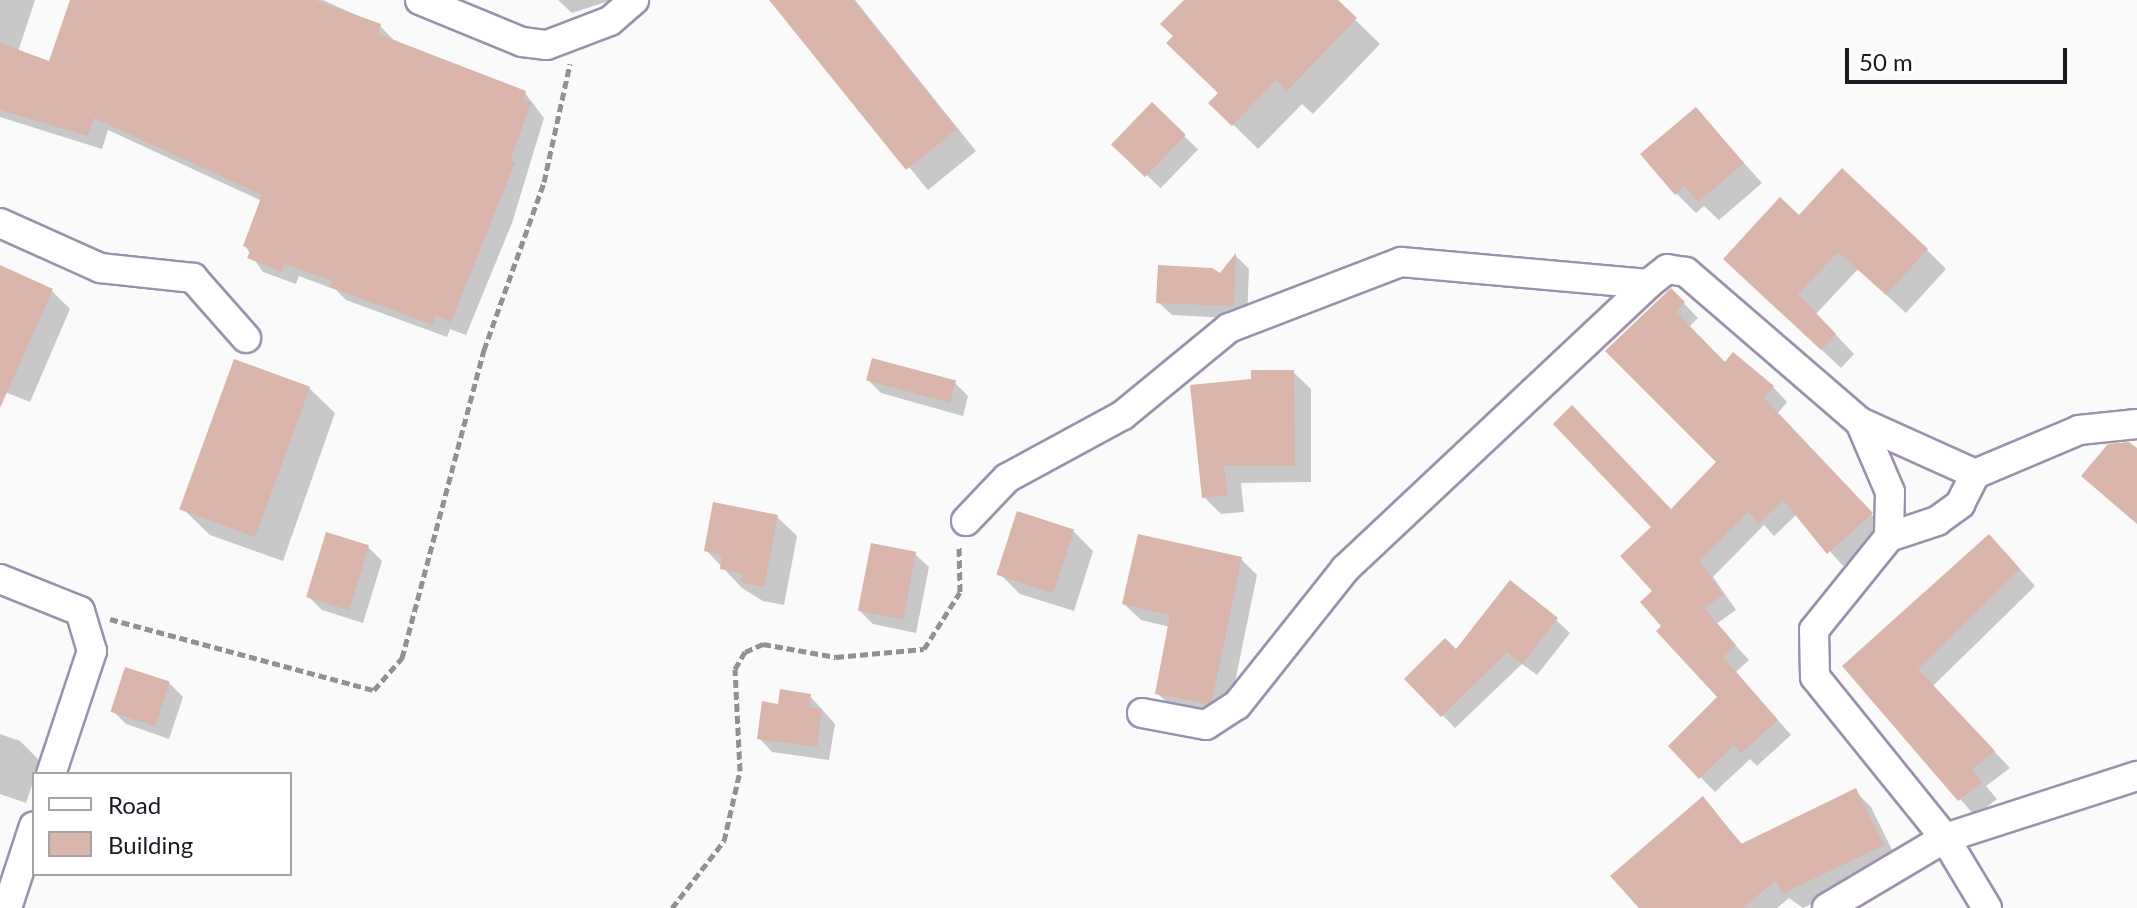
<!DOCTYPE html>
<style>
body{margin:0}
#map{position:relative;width:2137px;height:908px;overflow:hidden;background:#fafafa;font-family:Lato,sans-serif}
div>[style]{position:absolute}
.shadow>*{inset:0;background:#0003;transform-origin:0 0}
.building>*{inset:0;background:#d9b5ab;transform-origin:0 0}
.path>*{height:5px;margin-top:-2.5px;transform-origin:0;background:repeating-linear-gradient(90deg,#939095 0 8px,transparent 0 12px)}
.roads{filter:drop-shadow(2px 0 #9d90ad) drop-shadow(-2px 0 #9d90ad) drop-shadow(0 2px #9d90ad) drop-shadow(0 -2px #9d90ad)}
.minor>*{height:28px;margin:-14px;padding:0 14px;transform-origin:14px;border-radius:14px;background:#fff}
span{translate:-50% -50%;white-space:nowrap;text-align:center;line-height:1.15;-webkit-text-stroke:6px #fff;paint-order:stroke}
.legend{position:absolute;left:32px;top:772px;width:260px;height:104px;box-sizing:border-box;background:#fff;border:2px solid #a5a3a7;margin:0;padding:10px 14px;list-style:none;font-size:24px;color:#1f1924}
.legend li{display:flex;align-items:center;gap:16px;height:40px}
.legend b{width:40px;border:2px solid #a5a3a7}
.scale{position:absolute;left:1845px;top:48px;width:222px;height:36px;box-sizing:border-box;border:4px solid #1f1924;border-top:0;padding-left:10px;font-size:24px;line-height:28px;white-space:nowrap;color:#1f1924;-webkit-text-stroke:6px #fff;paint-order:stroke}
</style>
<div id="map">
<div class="shadow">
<div style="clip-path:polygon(0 0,35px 0,18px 52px,50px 63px,71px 0,323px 0,380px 26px,394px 40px,525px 93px,544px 118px,512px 223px,466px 335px,450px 329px,447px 337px,346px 300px,336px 290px,299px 276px,296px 284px,263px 272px,245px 246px,262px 201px,108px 130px,102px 149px,0 117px)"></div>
<div style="clip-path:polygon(558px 0,612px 0,572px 13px)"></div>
<div style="clip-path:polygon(771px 0,855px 0,976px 151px,928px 190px)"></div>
<div style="clip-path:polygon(1187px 0,1335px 0,1380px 44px,1313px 114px,1302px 104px,1258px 149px,1211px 103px,1221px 93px,1176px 37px)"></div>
<div style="left:1152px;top:105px;width:64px;height:54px;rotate:44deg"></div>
<div style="clip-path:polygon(1696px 110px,1762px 183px,1719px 220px,1704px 206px,1696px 213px,1676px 193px)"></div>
<div style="clip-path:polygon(1799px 218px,1927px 250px,1946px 269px,1906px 313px,1858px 269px,1816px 314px,1854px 354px,1841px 368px,1745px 278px)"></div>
<div style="clip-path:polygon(1236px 256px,1249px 269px,1247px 319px,1172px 315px,1158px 302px,1220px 276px)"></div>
<div style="clip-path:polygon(0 267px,52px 291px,70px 309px,30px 402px,0 390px)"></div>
<div style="clip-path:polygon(1671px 290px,1698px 318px,1689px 327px,1725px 364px,1773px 387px,1787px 402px,1777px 414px,1885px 529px,1843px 566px,1797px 514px,1774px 536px,1764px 525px,1713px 577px,1736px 610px,1716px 624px,1749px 660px,1736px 672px,1791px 735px,1757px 766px,1750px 759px,1715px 792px,1670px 746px,1720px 697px,1664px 626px,1655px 591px,1671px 512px,1719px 462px,1608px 351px)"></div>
<div style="clip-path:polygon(1293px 372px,1311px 389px,1311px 482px,1241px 483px,1244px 512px,1221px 514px,1204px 497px,1253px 381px)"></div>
<div style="clip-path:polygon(868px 380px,955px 383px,968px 396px,963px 416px,881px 393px)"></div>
<div style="clip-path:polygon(309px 388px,335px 413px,283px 561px,210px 535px,184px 510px)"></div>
<div style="clip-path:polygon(777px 517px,797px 536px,784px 605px,763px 601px,742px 588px,706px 550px)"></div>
<div style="clip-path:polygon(1073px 531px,1093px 551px,1074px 611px,1020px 594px,1000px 574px)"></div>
<div style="clip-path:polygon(368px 547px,382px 561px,363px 623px,322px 610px,309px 597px)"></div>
<div style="clip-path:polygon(2005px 552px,2035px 586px,1933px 686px,2010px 768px,1986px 786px,1997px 799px,1975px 816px,1845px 666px)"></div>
<div style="clip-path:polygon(915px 554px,929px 567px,916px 633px,873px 624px,859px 610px)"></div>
<div style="clip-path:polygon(1241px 559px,1257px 575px,1228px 716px,1174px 709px,1157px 693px,1170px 627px,1141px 620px,1124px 604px)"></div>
<div style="clip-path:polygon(1556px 620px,1570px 633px,1537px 675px,1522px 664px,1455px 728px,1407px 679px,1457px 652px)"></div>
<div style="clip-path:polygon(169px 683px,183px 697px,169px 739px,126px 724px,113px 711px)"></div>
<div style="clip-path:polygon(810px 696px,835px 724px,829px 760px,772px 752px,759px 738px,779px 706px)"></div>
<div style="clip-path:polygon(0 734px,20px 741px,40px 761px,26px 803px,0 794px)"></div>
<div style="clip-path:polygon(1855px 791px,1871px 807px,1898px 862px,1803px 908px,1789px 898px,1777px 908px,1640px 908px,1703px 799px,1743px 845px)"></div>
</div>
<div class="building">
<div style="clip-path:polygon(70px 0,315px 0,381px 24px,378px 34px,526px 91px,523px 100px,531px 103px,510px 161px,515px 163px,451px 322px,436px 316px,433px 325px,330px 287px,332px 281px,285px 264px,282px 272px,247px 258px,251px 249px,243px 246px,262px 195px,94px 118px,88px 136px,0 110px,0 43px,49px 61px)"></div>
<div style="clip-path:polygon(769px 0,853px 0,957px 129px,906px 170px)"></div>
<div style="clip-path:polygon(1184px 0,1338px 0,1357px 18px,1287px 91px,1276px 80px,1232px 126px,1208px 103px,1218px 93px,1166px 43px,1173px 36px,1160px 24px)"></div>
<div style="left:1152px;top:102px;width:47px;height:59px;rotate:44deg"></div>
<div style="clip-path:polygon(1696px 107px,1744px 163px,1698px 202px,1685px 186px,1675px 195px,1640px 154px)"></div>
<div style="clip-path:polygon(1842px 168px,1928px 249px,1886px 295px,1838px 252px,1798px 294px,1836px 334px,1821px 350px,1723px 259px,1780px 197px,1799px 215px)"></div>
<div style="clip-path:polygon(1236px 253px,1234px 306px,1156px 303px,1158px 265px,1212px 268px,1220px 273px)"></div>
<div style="clip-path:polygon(0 265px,53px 289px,0 408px)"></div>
<div style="clip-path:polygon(1671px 288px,1685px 302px,1676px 312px,1725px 362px,1733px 352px,1774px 386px,1764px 398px,1873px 513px,1827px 554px,1783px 500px,1759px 523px,1748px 512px,1700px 561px,1723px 595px,1704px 608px,1736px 645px,1723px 657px,1778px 720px,1741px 753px,1734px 745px,1699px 779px,1668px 746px,1717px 697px,1656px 631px,1661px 626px,1640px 602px,1652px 591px,1620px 556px,1651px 527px,1553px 424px,1572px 405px,1671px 509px,1716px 462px,1605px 351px)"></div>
<div style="left:872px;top:358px;width:87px;height:23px;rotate:15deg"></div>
<div style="left:234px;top:359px;width:81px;height:160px;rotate:20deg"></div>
<div style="clip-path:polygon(1251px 370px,1294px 370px,1295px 466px,1224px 466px,1228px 495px,1202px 498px,1190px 385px,1251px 379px)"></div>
<div style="clip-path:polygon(2129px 442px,2137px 448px,2137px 524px,2081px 476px,2108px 444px)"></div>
<div style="clip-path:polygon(713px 502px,778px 515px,764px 587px,741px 582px,743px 574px,720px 569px,722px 555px,704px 551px)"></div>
<div style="left:1017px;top:511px;width:60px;height:67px;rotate:18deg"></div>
<div style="left:326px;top:532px;width:45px;height:68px;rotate:17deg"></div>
<div style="clip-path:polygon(1138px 534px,1242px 557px,1212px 701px,1207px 704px,1155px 694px,1170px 615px,1122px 604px)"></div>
<div style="clip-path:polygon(1989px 534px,2020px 569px,1918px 669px,1995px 751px,1972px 769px,1982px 782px,1958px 801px,1842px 666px)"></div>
<div style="left:871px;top:543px;width:46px;height:69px;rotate:11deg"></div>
<div style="clip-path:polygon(1510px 580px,1558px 618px,1522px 664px,1507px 652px,1441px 717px,1404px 679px,1445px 638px,1456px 649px)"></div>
<div style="left:125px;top:667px;width:47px;height:47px;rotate:18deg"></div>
<div style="clip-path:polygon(780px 689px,811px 694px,809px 707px,822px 709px,817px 747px,757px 739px,762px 701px,778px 704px)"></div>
<div style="clip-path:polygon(1856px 788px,1884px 845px,1782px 894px,1776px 880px,1743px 908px,1639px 908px,1610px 876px,1703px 796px,1741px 844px)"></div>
</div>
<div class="path">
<div style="left:110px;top:619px;width:273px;rotate:15.1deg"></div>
<div style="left:374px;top:690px;width:43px;rotate:-48.8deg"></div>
<div style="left:402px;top:658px;width:319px;rotate:-75.1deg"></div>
<div style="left:484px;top:350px;width:178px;rotate:-70.3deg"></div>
<div style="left:544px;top:182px;width:121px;rotate:-77.6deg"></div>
<div style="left:672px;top:908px;width:85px;rotate:-52.2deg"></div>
<div style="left:724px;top:841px;width:72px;rotate:-77.1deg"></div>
<div style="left:740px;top:771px;width:102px;rotate:-92.8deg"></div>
<div style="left:735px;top:669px;width:20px;rotate:-60deg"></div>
<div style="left:745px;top:652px;width:20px;rotate:-24deg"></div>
<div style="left:763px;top:644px;width:74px;rotate:10.1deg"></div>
<div style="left:836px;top:657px;width:88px;rotate:-5.2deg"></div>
<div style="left:924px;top:649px;width:67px;rotate:-57.7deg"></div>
<div style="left:960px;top:592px;width:47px;rotate:-91.2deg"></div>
</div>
<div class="roads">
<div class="minor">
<div style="left:420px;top:0;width:110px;rotate:22.4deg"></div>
<div style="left:522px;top:42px;width:25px;rotate:7deg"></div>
<div style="left:547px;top:45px;width:67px;rotate:-20.9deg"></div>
<div style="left:610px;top:21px;width:32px;rotate:-41deg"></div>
<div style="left:0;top:223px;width:110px;rotate:24.2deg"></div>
<div style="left:100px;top:268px;width:94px;rotate:6.1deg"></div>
<div style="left:193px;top:278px;width:80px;rotate:48.5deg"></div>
<div style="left:1860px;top:422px;width:76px;rotate:66.8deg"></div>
<div style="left:1890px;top:492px;width:45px;rotate:91.3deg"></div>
<div style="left:966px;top:521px;width:59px;rotate:-46.4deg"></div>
<div style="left:1007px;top:478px;width:132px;rotate:-28.5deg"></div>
<div style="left:1123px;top:415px;width:137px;rotate:-39.4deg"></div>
<div style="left:1229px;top:328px;width:184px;rotate:-21deg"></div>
<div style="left:1401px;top:262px;width:248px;rotate:5.1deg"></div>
<div style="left:1648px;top:284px;width:24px;rotate:-38deg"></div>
<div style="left:1667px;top:269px;width:19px;rotate:9deg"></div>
<div style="left:1686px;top:272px;width:230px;rotate:40.8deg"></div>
<div style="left:1860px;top:422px;width:126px;rotate:24.3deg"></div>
<div style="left:0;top:579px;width:86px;rotate:21.8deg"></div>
<div style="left:80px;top:611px;width:42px;rotate:73.3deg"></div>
<div style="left:92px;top:651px;width:130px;rotate:108.4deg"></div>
<div style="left:1142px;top:713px;width:65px;rotate:10.6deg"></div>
<div style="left:1206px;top:725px;width:37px;rotate:-33deg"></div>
<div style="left:1237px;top:705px;width:174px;rotate:-51.5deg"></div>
<div style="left:1345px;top:569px;width:416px;rotate:-43.2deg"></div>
<div style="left:7px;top:908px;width:86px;rotate:-71.8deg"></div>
<div style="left:1827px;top:908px;width:137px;rotate:-30.7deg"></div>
<div style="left:1945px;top:838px;width:202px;rotate:-17.9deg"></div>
<div style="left:1987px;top:908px;width:82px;rotate:-121deg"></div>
<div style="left:1945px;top:838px;width:207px;rotate:-128.9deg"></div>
<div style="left:1815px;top:677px;width:47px;rotate:-91.2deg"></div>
<div style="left:1814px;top:630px;width:119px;rotate:-51.1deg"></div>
<div style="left:1889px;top:537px;width:51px;rotate:-18.4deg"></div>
<div style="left:1937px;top:521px;width:29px;rotate:-36deg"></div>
<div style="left:1960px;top:504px;width:34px;rotate:-63deg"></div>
<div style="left:1975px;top:474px;width:113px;rotate:-22.9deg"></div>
<div style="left:2079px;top:430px;width:58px;rotate:-5.9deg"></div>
</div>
</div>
<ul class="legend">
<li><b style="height:10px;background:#fff"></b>Road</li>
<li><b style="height:22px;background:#d9b5ab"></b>Building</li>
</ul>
<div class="scale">50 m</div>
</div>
